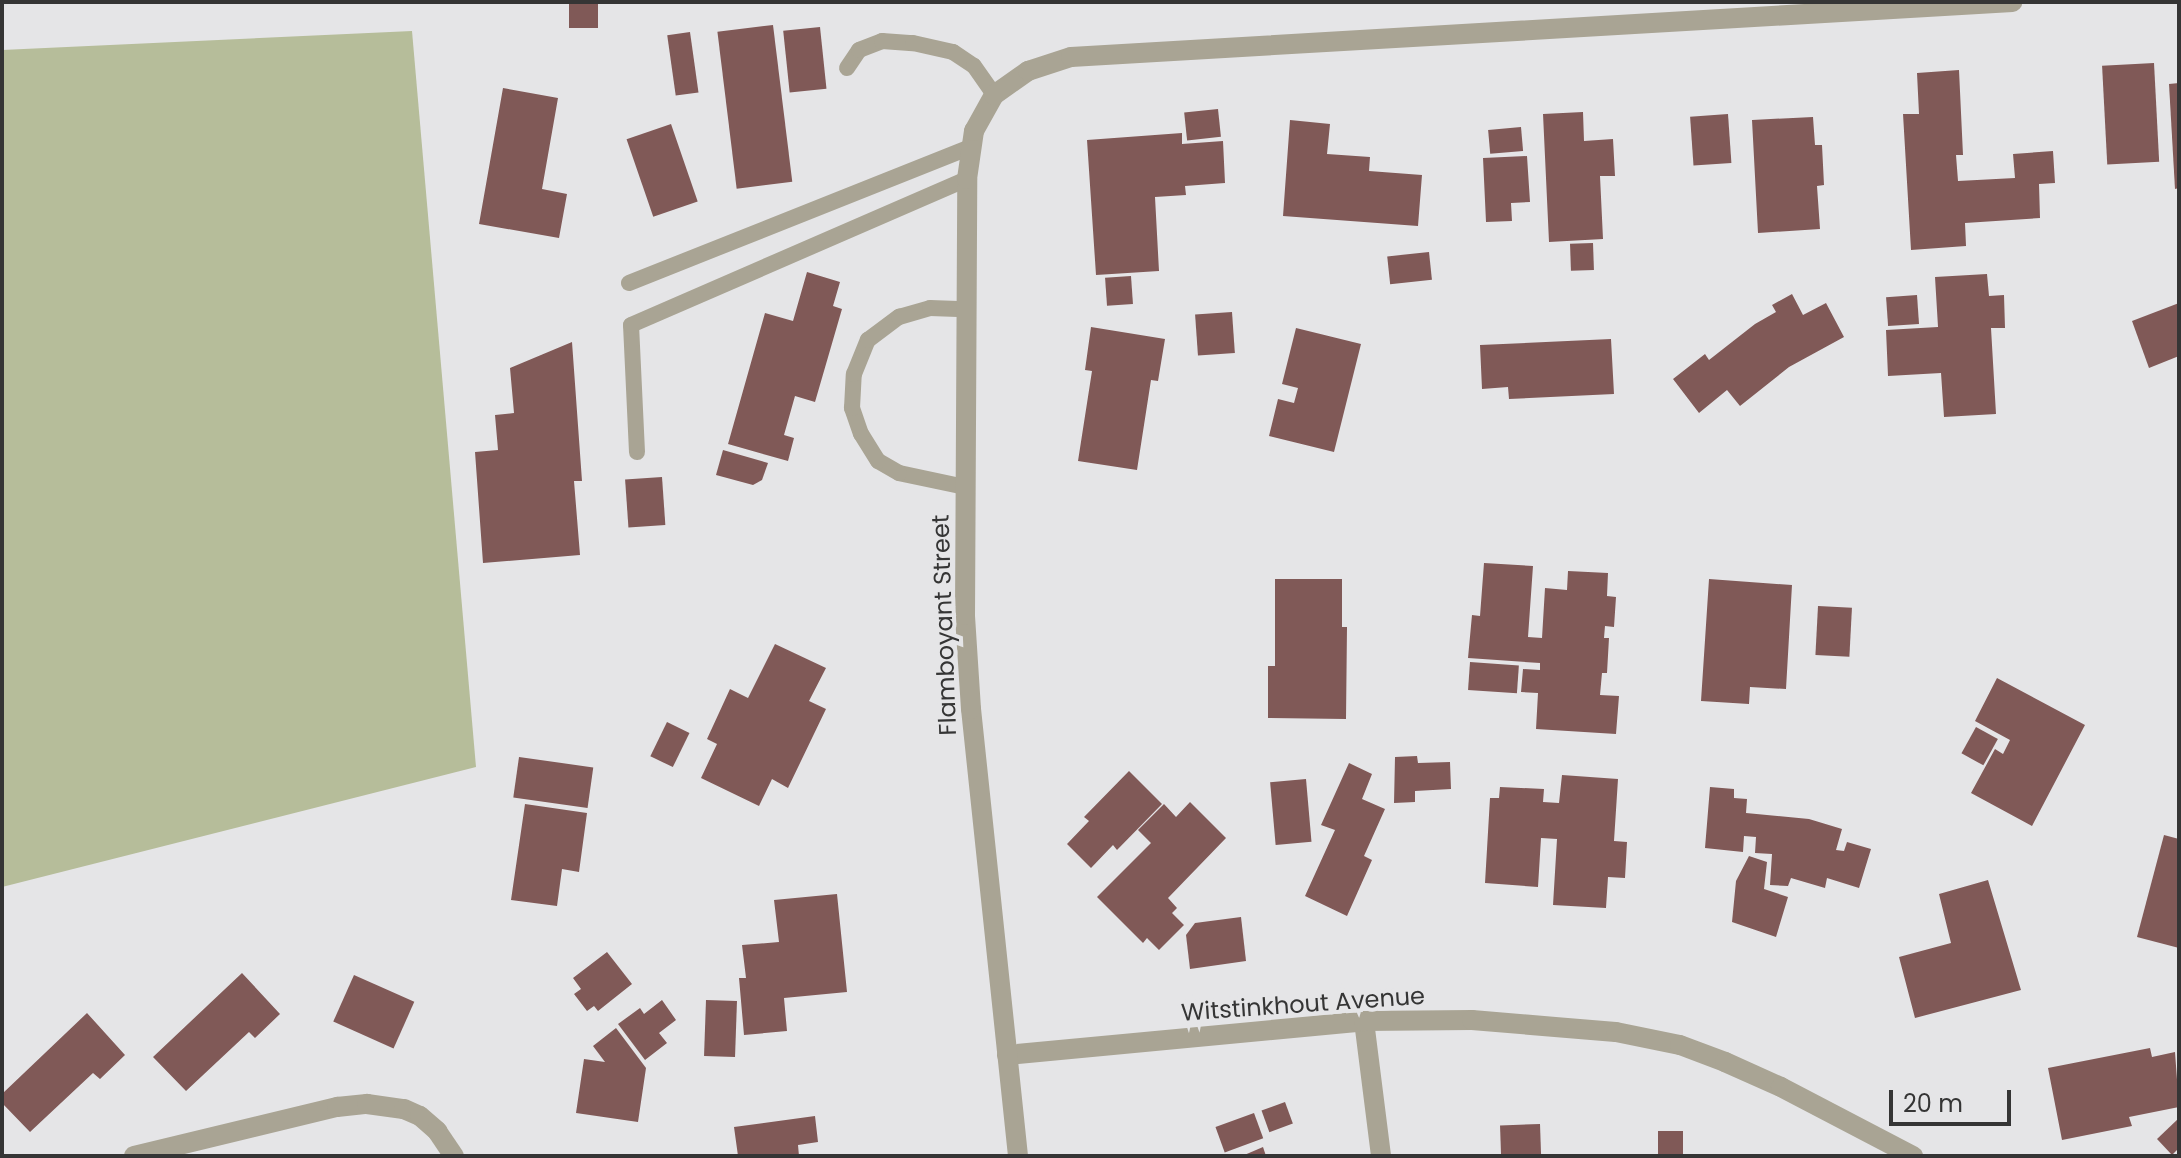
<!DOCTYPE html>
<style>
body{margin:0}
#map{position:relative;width:2181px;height:1158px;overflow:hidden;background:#e5e5e7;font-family:Poppins,sans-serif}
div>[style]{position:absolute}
.green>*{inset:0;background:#b6bd9a}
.building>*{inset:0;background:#805957;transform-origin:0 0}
.lane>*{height:16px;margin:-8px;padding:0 8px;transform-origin:8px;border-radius:8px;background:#a9a494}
.street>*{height:20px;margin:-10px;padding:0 10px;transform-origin:10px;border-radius:10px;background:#a9a494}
span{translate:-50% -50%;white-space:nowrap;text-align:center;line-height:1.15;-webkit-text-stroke:8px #e5e5e7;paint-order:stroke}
.street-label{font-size:24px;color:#353535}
.frame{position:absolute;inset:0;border:4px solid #353535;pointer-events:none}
.scale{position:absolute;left:1889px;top:1090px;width:122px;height:36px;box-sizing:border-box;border:4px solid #353535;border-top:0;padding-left:10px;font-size:24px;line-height:28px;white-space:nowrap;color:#353535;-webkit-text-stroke:6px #e5e5e7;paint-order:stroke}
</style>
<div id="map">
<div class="green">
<div style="clip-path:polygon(412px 31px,476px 767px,2px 887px,2px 50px)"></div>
</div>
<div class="building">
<div style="left:569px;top:2px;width:29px;height:26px"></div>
<div style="left:773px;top:25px;width:158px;height:56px;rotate:83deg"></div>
<div style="left:820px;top:27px;width:62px;height:37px;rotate:84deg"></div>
<div style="left:690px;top:32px;width:61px;height:23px;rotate:82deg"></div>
<div style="left:2154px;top:63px;width:99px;height:52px;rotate:87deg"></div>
<div style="clip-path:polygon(1959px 70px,1963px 155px,1956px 155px,1958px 181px,2015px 178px,2013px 154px,2053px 151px,2055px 183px,2039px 184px,2040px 218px,1965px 223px,1966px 246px,1911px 250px,1903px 114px,1919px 114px,1917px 73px)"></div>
<div style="clip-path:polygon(2179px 83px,2179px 188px,2175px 189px,2169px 84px)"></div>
<div style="clip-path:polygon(503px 88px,558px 98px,542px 189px,567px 194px,559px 238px,479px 224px)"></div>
<div style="left:1218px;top:109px;width:28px;height:34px;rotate:84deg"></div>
<div style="clip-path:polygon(1583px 112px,1584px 141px,1613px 139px,1615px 176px,1600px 176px,1603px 239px,1549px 242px,1543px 114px)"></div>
<div style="left:1728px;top:114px;width:49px;height:38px;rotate:86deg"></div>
<div style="clip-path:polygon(1813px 117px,1815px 145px,1822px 145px,1824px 185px,1817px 186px,1820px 229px,1758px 233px,1752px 120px)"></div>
<div style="clip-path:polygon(1290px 120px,1330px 124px,1327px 154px,1370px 157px,1369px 171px,1422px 175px,1418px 226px,1283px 216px)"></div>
<div style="left:671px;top:124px;width:82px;height:47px;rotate:71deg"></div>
<div style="left:1521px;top:127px;width:24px;height:33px;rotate:85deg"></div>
<div style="clip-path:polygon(1182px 133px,1182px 144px,1223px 141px,1225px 183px,1185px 186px,1186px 195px,1155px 197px,1159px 271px,1096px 275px,1087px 140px)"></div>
<div style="clip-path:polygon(1527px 156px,1530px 202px,1511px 203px,1512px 221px,1486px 222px,1483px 158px)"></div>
<div style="left:1593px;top:243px;width:27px;height:23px;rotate:88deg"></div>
<div style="left:1429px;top:252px;width:28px;height:42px;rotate:84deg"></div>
<div style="clip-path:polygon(807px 272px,840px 282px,833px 306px,842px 309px,815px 402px,795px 396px,784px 435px,794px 438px,788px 461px,728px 444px,765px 313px,793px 321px)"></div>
<div style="clip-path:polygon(1987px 274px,1989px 296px,2004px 295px,2005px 328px,1991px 328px,1996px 414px,1944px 417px,1941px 373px,1888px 376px,1886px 330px,1938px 327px,1935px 277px)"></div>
<div style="left:1131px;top:276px;width:28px;height:26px;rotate:86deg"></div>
<div style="clip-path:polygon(1792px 294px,1803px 315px,1826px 303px,1844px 337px,1789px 367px,1740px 406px,1727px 390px,1699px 413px,1673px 379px,1705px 354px,1709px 360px,1755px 324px,1776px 312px,1772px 305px)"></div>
<div style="left:1917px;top:295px;width:29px;height:31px;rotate:86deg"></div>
<div style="clip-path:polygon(2179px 303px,2179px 356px,2149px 368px,2132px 321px)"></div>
<div style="left:1232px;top:312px;width:41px;height:37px;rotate:86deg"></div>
<div style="clip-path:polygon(1091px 327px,1165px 339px,1158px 381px,1151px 380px,1137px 470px,1078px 461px,1092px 371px,1085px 370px)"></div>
<div style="clip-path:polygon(1296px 328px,1361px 344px,1334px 452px,1269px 436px,1278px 399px,1294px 403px,1298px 388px,1282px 384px)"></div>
<div style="clip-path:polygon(1611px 339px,1614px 394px,1509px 399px,1508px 387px,1482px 389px,1480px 345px)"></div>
<div style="clip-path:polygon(572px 342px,582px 481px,574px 481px,580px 555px,483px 563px,475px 452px,498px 450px,495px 415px,514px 413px,510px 368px)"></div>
<div style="clip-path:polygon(723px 450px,768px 463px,762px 480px,753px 485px,716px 475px)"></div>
<div style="left:662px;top:477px;width:48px;height:37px;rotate:86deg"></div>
<div style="clip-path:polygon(1484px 563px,1533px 566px,1528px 637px,1542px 638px,1545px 588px,1567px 590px,1568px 571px,1608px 573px,1607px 596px,1616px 597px,1614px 627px,1605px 626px,1604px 638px,1609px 638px,1607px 673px,1602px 673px,1600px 695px,1619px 696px,1616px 734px,1536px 729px,1538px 693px,1521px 692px,1523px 669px,1540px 670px,1540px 663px,1468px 658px,1472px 615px,1480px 616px)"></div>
<div style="clip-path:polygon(1275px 579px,1342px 579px,1342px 627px,1347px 627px,1346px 719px,1268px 718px,1268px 666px,1275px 666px)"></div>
<div style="clip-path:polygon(1709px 579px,1792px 585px,1786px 689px,1750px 687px,1749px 704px,1701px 701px)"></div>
<div style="left:1818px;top:606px;width:34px;height:49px;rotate:3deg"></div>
<div style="clip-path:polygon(775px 644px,826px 668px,809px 701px,826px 709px,788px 788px,772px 779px,759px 806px,701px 778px,717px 744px,707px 739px,730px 689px,748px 698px)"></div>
<div style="left:1470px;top:662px;width:49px;height:28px;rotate:4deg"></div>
<div style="clip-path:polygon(1997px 678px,2085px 725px,2032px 826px,1971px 793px,1995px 749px,2003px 754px,2010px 740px,1975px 721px)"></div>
<div style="left:667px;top:722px;width:25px;height:38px;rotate:26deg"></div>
<div style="left:1976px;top:727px;width:25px;height:30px;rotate:29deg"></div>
<div style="clip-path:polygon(1417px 756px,1418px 763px,1450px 762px,1451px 789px,1415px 791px,1415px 802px,1394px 803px,1395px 757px)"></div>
<div style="left:519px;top:757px;width:75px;height:41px;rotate:8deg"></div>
<div style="clip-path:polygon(1349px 763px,1372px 774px,1362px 799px,1385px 809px,1364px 856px,1372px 860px,1347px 916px,1305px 896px,1335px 830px,1321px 825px)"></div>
<div style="clip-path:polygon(1129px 771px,1162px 804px,1117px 850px,1113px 845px,1091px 868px,1067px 844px,1089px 821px,1084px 817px)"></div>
<div style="clip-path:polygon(1562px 775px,1618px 779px,1614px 841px,1627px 842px,1625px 878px,1608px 877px,1606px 908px,1553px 905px,1557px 839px,1541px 838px,1538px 887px,1485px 883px,1490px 798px,1499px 798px,1500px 787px,1544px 789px,1543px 802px,1559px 803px)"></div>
<div style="left:1306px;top:779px;width:63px;height:36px;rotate:85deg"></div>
<div style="clip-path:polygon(1710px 787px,1734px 789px,1734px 798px,1747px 799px,1746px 813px,1809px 819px,1842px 829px,1836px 850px,1844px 851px,1847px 842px,1871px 849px,1859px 888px,1827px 878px,1825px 888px,1791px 878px,1788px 886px,1770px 885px,1772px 854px,1755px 853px,1756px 837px,1744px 836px,1743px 852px,1705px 848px)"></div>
<div style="clip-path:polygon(1190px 802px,1226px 838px,1168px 898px,1177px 908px,1172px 913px,1184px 925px,1159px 950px,1147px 938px,1143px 943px,1097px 897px,1151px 843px,1138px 830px,1164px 804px,1176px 817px)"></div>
<div style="clip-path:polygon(525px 804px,587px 813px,579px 872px,562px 869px,557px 906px,511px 900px)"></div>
<div style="clip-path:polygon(2164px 835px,2179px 839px,2179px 948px,2137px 937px)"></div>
<div style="clip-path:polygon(1749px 856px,1767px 862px,1764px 889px,1788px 897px,1776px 937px,1732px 922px,1736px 881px)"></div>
<div style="clip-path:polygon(1988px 880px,2021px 990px,1915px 1018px,1899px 957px,1951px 943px,1939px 894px)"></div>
<div style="clip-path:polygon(837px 894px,847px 992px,784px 998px,787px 1031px,744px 1035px,739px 978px,746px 978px,742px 945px,779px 942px,774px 900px)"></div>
<div style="clip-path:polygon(1241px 917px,1246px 961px,1190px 969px,1186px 935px,1195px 923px)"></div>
<div style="clip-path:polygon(607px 952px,632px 984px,598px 1011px,594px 1006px,587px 1011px,574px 994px,581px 989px,573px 978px)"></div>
<div style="clip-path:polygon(242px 973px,280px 1014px,255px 1038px,249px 1032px,186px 1091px,153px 1057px)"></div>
<div style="left:354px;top:975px;width:66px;height:51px;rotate:24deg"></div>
<div style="clip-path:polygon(662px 1000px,676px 1020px,659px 1033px,667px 1043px,645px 1060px,618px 1024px,640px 1008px,644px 1014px)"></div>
<div style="left:706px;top:1000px;width:31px;height:56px;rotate:2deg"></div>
<div style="clip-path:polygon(87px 1013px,125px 1055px,100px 1079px,93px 1073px,30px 1132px,2px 1103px,2px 1094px)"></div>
<div style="clip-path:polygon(616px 1028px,646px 1068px,638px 1122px,576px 1113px,584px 1059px,605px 1062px,593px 1046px)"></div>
<div style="clip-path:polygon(2150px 1048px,2152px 1057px,2175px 1052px,2179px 1107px,2129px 1117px,2132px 1126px,2062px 1140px,2048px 1068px)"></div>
<div style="left:1285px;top:1102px;width:23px;height:25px;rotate:70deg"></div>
<div style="left:1254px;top:1113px;width:27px;height:41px;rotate:70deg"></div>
<div style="clip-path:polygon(815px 1116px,818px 1142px,798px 1145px,799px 1156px,738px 1156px,734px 1127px)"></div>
<div style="clip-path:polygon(2179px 1118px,2179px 1148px,2172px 1155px,2157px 1139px)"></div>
<div style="left:1540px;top:1124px;width:32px;height:40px;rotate:88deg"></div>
<div style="left:1658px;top:1131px;width:25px;height:25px"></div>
<div style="clip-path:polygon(1263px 1147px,1266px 1156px,1242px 1156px)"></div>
</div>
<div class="lane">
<div style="left:847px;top:68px;width:22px;rotate:-56deg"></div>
<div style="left:859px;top:50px;width:25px;rotate:-21deg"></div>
<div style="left:882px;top:41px;width:31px;rotate:4deg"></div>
<div style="left:913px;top:43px;width:41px;rotate:12.7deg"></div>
<div style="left:953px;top:52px;width:25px;rotate:34deg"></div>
<div style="left:974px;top:66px;width:35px;rotate:55deg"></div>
<div style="left:629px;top:283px;width:367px;rotate:-21.7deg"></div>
<div style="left:637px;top:452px;width:127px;rotate:-92.7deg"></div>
<div style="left:631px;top:325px;width:366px;rotate:-23.5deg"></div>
<div style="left:965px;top:487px;width:67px;rotate:-168deg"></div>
<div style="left:899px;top:473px;width:24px;rotate:-150deg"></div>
<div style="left:878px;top:461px;width:32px;rotate:-122deg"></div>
<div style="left:861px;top:434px;width:28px;rotate:-109deg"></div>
<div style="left:852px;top:408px;width:34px;rotate:-87deg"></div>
<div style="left:854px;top:374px;width:37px;rotate:-68deg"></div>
<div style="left:868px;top:340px;width:39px;rotate:-37deg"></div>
<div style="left:899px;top:317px;width:32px;rotate:-16deg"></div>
<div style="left:930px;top:308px;width:35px;rotate:2deg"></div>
</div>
<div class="street">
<div style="left:1364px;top:1021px;width:136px;rotate:82.8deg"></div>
<div style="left:1007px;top:1055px;width:359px;rotate:-5.4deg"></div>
<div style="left:1364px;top:1021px;width:108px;rotate:-0.5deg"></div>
<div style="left:1472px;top:1020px;width:144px;rotate:4.8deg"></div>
<div style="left:1616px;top:1032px;width:65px;rotate:11.5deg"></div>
<div style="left:1680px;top:1045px;width:48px;rotate:20.7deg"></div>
<div style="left:1725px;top:1062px;width:61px;rotate:24.1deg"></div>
<div style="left:1781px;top:1087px;width:149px;rotate:27.6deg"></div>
<div style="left:134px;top:1156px;width:209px;rotate:-13.6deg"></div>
<div style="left:337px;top:1107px;width:30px;rotate:-6deg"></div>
<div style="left:367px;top:1104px;width:37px;rotate:8deg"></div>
<div style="left:404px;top:1109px;width:17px;rotate:24deg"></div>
<div style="left:420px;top:1116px;width:23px;rotate:41deg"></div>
<div style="left:437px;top:1131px;width:30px;rotate:56deg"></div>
<div style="left:1018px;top:1156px;width:449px;rotate:-96deg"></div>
<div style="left:971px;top:709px;width:94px;rotate:-93.7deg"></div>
<div style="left:965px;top:615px;width:436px;rotate:-89.7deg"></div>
<div style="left:967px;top:179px;width:49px;rotate:-81.7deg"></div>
<div style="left:974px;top:131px;width:41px;rotate:-60.9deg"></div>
<div style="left:994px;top:95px;width:42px;rotate:-35.2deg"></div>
<div style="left:1028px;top:71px;width:45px;rotate:-18deg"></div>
<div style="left:1071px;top:57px;width:943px;rotate:-3.35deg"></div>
</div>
<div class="street-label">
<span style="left:944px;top:625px;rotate:-92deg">Flamboyant Street</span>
<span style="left:1303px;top:1004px;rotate:-4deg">Witstinkhout Avenue</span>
</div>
<div class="frame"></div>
<div class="scale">20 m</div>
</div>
